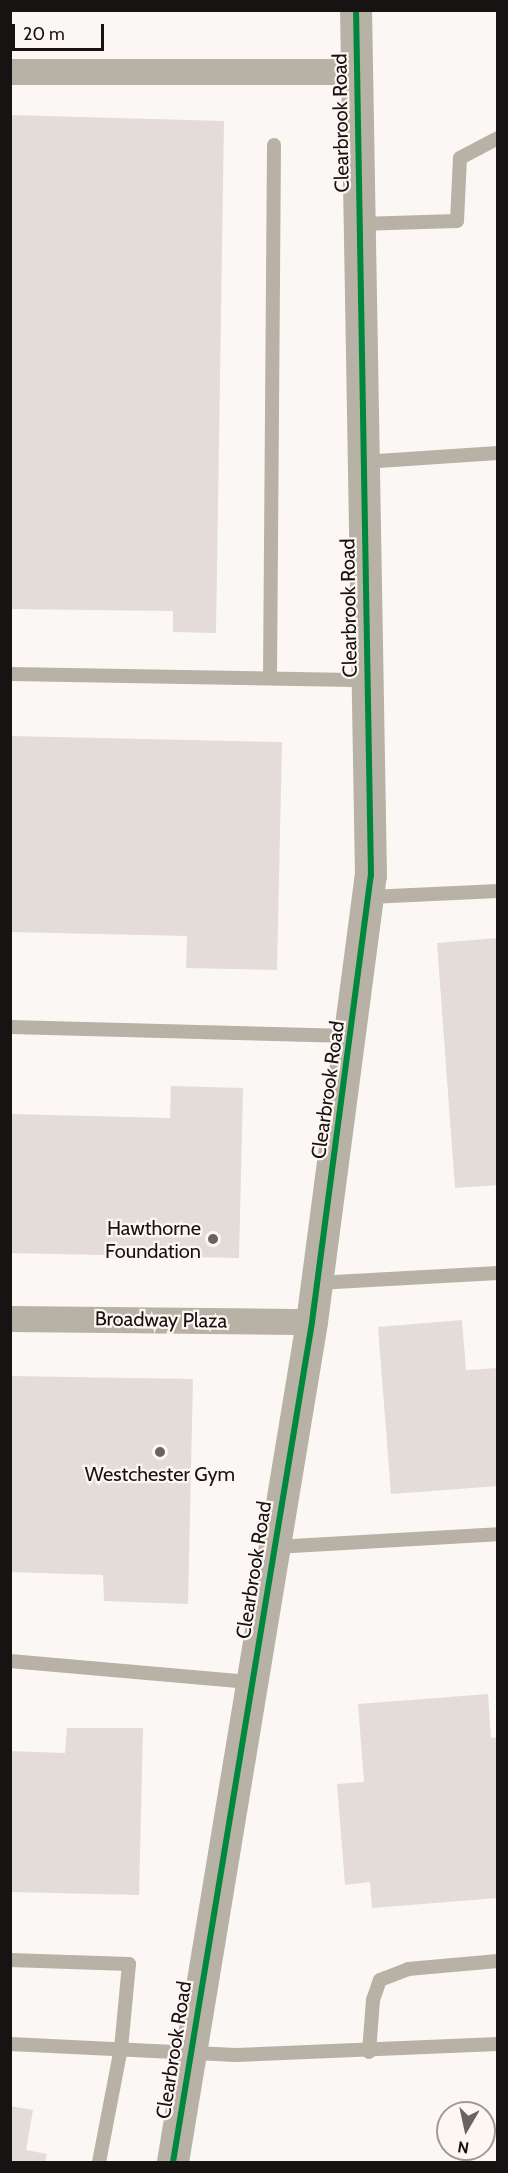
<!DOCTYPE html>
<style>
body{margin:0}
#map{position:relative;width:508px;height:2173px;overflow:hidden;background:#fbf7f5;font-family:Cabin,sans-serif}
div>[style]{position:absolute}
.building>*{inset:0;background:#e4dcd8}
.service>*{height:14px;margin:-7px;padding:0 7px;transform-origin:7px;border-radius:7px;background:#b8b1a5}
.minor>*{height:26px;margin:-13px;padding:0 13px;transform-origin:13px;border-radius:13px;background:#b8b1a5}
.tertiary>*{height:32px;margin:-16px;padding:0 16px;transform-origin:16px;border-radius:16px;background:#b8b1a5}
.cycleway>*{height:6px;margin:-3px;padding:0 3px;transform-origin:3px;border-radius:3px;background:#00873e}
.dots>*{width:16px;height:16px;translate:-50% -50%;box-sizing:border-box;border:3px solid #fef6f2;border-radius:50%}
span{translate:-50% -50%;white-space:nowrap;text-align:center;line-height:1.15;-webkit-text-stroke:4.5px #fef6f2;paint-order:stroke}
.street-label{font-size:20px;color:#161312}
.poi-label{font-size:20px;color:#161312}
.right{translate:-100% -50%;text-align:right}
.frame{position:absolute;inset:0;border:12px solid #161312;pointer-events:none}
.north{position:absolute;left:436px;top:2101px;width:60px;height:60px;box-sizing:border-box;background:#fef6f2;border:2px solid #a19b98;border-radius:50%;rotate:189deg;font-size:16px;font-weight:700;line-height:24px;text-align:center;color:#161312}
.north::after{content:'';display:block;margin:auto;width:21px;height:27px;background:#666361;clip-path:polygon(50% 0,100% 100%,50% 72%,0 100%)}
.scale{position:absolute;left:12px;top:24px;width:92px;height:27px;box-sizing:border-box;border:3px solid #161312;border-top:0;padding-left:8px;font-size:18px;line-height:21px;white-space:nowrap;color:#161312;-webkit-text-stroke:4px #fef6f2;paint-order:stroke}
</style>
<div id="map">
<div class="building">
<div style="clip-path:polygon(10px 115px,224px 121px,216px 633px,173px 632px,173px 611px,10px 609px)"></div>
<div style="clip-path:polygon(10px 736px,282px 742px,277px 970px,186px 968px,187px 936px,10px 932px)"></div>
<div style="clip-path:polygon(498px 938px,498px 1185px,455px 1188px,437px 943px)"></div>
<div style="clip-path:polygon(171px 1086px,243px 1088px,239px 1258px,10px 1253px,10px 1114px,170px 1118px)"></div>
<div style="clip-path:polygon(462px 1320px,466px 1370px,498px 1368px,498px 1486px,391px 1494px,378px 1327px)"></div>
<div style="clip-path:polygon(10px 1376px,193px 1379px,188px 1604px,104px 1601px,103px 1575px,10px 1572px)"></div>
<div style="clip-path:polygon(488px 1694px,491px 1738px,498px 1737px,498px 1898px,372px 1908px,370px 1882px,345px 1885px,337px 1784px,364px 1782px,358px 1704px)"></div>
<div style="clip-path:polygon(67px 1728px,143px 1728px,139px 1895px,10px 1892px,10px 1751px,65px 1753px)"></div>
<div style="clip-path:polygon(10px 2106px,33px 2110px,26px 2150px,47px 2154px,45px 2162px,10px 2162px)"></div>
</div>
<div class="service">
<div style="left:359px;top:224px;width:98px;rotate:-1.8deg"></div>
<div style="left:457px;top:221px;width:63px;rotate:-87.3deg"></div>
<div style="left:460px;top:158px;width:43px;rotate:-27.8deg"></div>
<div style="left:363px;top:462px;width:135px;rotate:-3.8deg"></div>
<div style="left:10px;top:674px;width:357px;rotate:1deg"></div>
<div style="left:270px;top:678px;width:533px;rotate:-89.57deg"></div>
<div style="left:369px;top:897px;width:129px;rotate:-2.7deg"></div>
<div style="left:10px;top:1027px;width:340px;rotate:1.5deg"></div>
<div style="left:317px;top:1283px;width:181px;rotate:-3.2deg"></div>
<div style="left:275px;top:1547px;width:223px;rotate:-3.3deg"></div>
<div style="left:10px;top:1661px;width:243px;rotate:5deg"></div>
<div style="left:10px;top:1960px;width:119px;rotate:1.9deg"></div>
<div style="left:129px;top:1964px;width:84px;rotate:95.4deg"></div>
<div style="left:121px;top:2048px;width:116px;rotate:100.9deg"></div>
<div style="left:10px;top:2044px;width:226px;rotate:2.8deg"></div>
<div style="left:236px;top:2055px;width:262px;rotate:-2.4deg"></div>
<div style="left:369px;top:2052px;width:52px;rotate:-85.6deg"></div>
<div style="left:373px;top:2000px;width:21px;rotate:-71deg"></div>
<div style="left:380px;top:1980px;width:30px;rotate:-21deg"></div>
<div style="left:408px;top:1969px;width:90px;rotate:-5.1deg"></div>
</div>
<div class="minor">
<div style="left:10px;top:72px;width:346px"></div>
<div style="left:10px;top:1319px;width:302px;rotate:0.6deg"></div>
</div>
<div class="tertiary">
<div style="left:173px;top:2162px;width:851px;rotate:-80.6deg"></div>
<div style="left:312px;top:1322px;width:450px;rotate:-82.5deg"></div>
<div style="left:371px;top:876px;width:866px;rotate:-90.99deg"></div>
</div>
<div class="cycleway">
<div style="left:173px;top:2162px;width:851px;rotate:-80.6deg"></div>
<div style="left:312px;top:1322px;width:450px;rotate:-82.5deg"></div>
<div style="left:371px;top:876px;width:866px;rotate:-90.99deg"></div>
</div>
<div class="dots">
<div style="left:213px;top:1239px;background:#666361"></div>
<div style="left:160px;top:1452px;background:#666361"></div>
</div>
<div class="street-label">
<span style="left:341px;top:123px;rotate:-91deg">Clearbrook Road</span>
<span style="left:349px;top:608px;rotate:-91deg">Clearbrook Road</span>
<span style="left:328px;top:1090px;rotate:-82deg">Clearbrook Road</span>
<span style="left:161px;top:1320px;rotate:1deg">Broadway Plaza</span>
<span style="left:254px;top:1570px;rotate:-81deg">Clearbrook Road</span>
<span style="left:174px;top:2050px;rotate:-81deg">Clearbrook Road</span>
</div>
<div class="poi-label">
<span class="right" style="left:201px;top:1240px">Hawthorne<br>Foundation</span>
<span style="left:160px;top:1474px">Westchester Gym</span>
</div>
<div class="frame"></div>
<div class="north">N</div>
<div class="scale">20 m</div>
</div>
